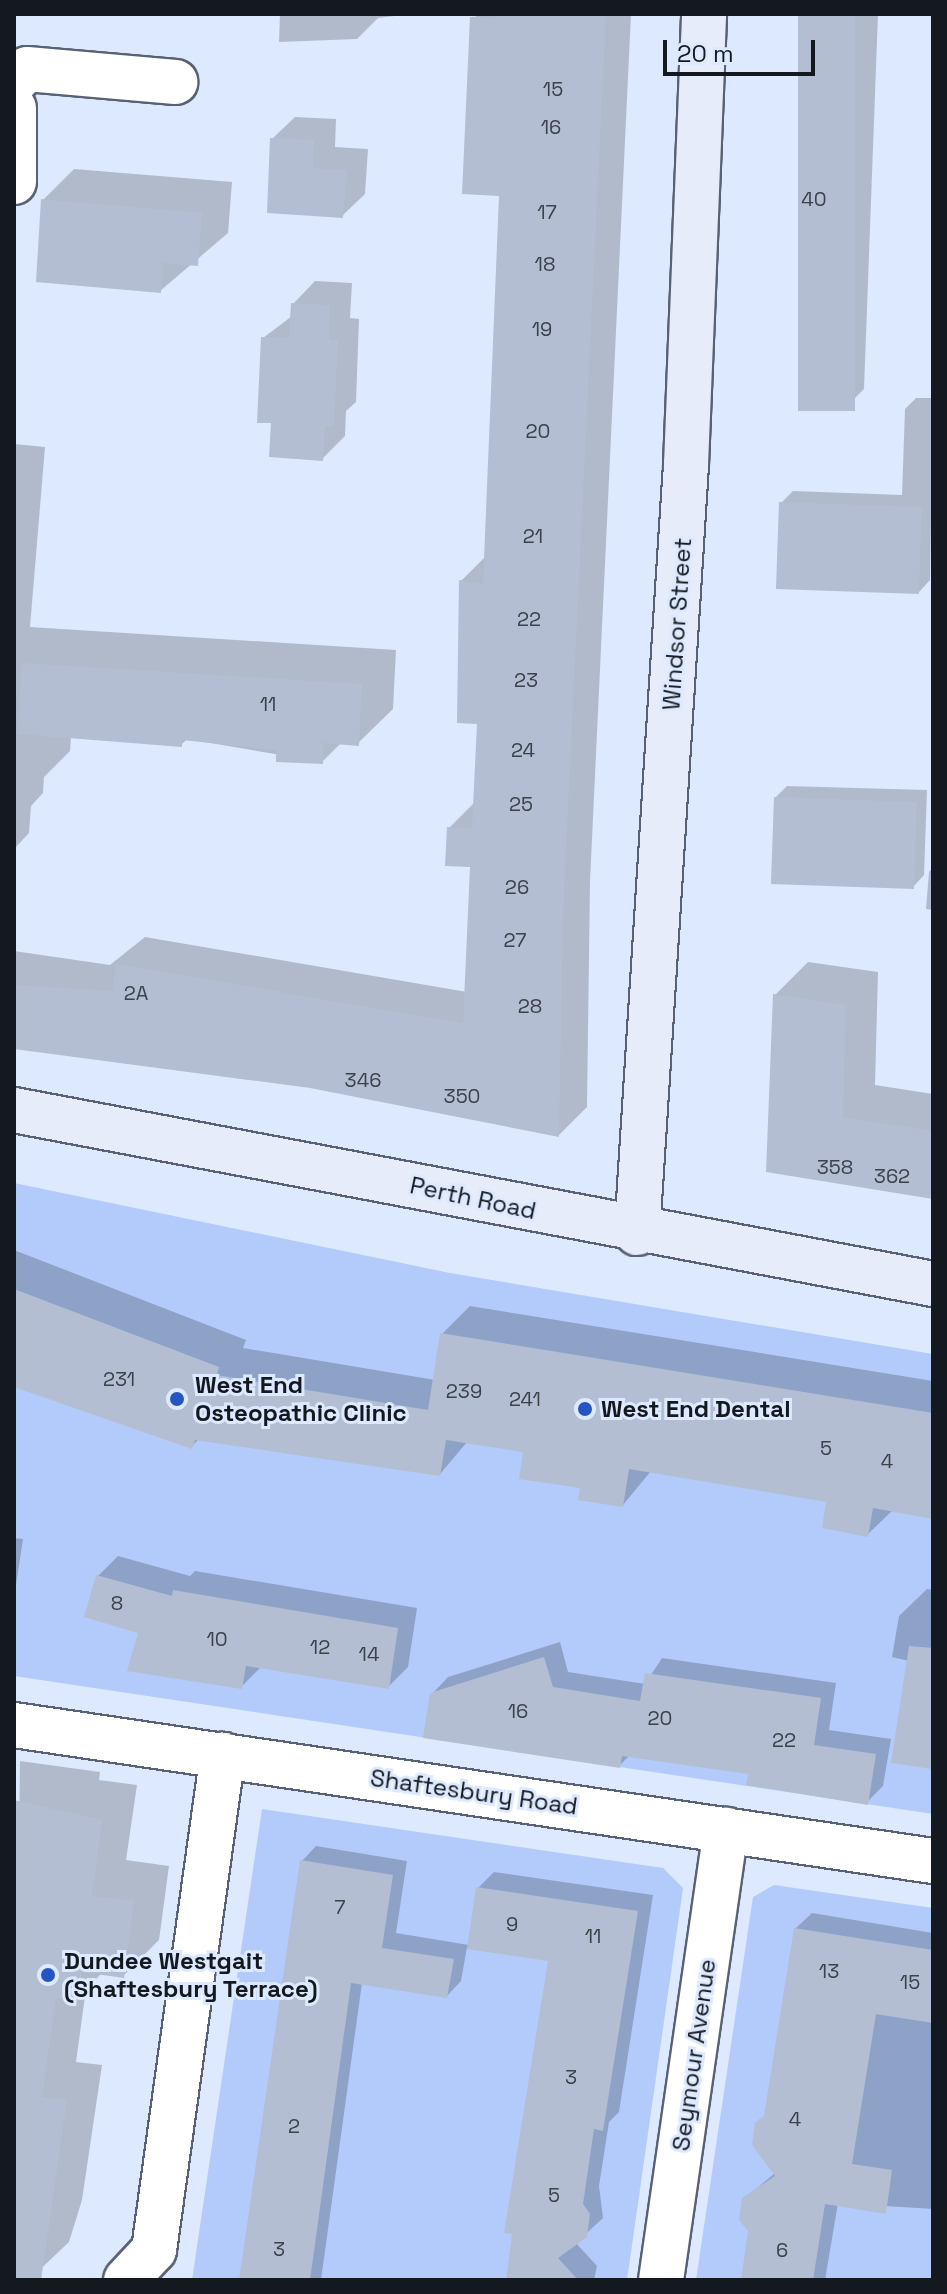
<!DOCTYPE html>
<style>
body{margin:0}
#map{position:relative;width:947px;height:2294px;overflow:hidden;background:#dde9fe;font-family:"Space Grotesk",sans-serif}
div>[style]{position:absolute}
.green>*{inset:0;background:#b2cbfb}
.shadow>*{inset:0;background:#0003}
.building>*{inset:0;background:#b3bed2;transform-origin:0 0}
.roads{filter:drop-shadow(2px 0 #586274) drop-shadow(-2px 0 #586274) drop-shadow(0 2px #586274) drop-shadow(0 -2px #586274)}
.street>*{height:44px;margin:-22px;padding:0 22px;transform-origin:22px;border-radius:22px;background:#fff}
.secondary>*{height:44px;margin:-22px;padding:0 22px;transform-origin:22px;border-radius:22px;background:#e6ecfa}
.dots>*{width:22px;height:22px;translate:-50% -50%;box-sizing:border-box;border:4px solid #dde9fe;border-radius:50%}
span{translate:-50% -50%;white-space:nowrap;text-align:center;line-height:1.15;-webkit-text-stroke:6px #dde9fe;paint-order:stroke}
.number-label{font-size:20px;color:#3c424c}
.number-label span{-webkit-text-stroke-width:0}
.street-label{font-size:24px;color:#14181f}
.poi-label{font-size:24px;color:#14181f;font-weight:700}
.left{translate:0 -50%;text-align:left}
.frame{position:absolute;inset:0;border:16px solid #14181f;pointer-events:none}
.scale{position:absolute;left:663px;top:40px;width:152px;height:36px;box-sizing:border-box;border:4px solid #14181f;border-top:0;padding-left:10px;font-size:24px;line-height:28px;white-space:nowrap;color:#14181f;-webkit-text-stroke:6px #dde9fe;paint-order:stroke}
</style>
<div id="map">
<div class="green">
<div style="clip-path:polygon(14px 1183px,450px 1273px,933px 1354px,933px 1814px,14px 1676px)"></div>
<div style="clip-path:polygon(262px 1809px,663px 1868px,683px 1888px,627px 2280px,192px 2280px)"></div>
<div style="clip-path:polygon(774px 1885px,933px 1908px,933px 2280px,696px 2280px,753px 1897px)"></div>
</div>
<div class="shadow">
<div style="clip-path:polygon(280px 14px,411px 14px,378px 18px,357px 39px,279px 42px)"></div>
<div style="clip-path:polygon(476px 14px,631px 14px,590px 881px,587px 1107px,559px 1135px,310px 1086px,14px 1043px,14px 951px,110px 965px,145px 937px,467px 992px,472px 866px,449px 828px,476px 801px,480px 722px,461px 581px,486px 556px,501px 195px)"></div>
<div style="clip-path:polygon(801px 14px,878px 14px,864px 389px,842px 411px)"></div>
<div style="clip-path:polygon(295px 117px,336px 119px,335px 147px,368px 149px,365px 194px,342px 216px,272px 139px)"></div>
<div style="clip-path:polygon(74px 169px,232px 182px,228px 233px,160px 291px,43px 200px)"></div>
<div style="clip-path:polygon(315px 281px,352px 283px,350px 318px,359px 319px,356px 402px,346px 411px,345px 436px,323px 458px,273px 421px,263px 338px,292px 316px,293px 304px)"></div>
<div style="clip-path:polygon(916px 398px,933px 398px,930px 580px,919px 592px,781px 503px,793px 491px,902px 495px,905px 409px)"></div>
<div style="clip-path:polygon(14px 444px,45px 447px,30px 627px,396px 650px,393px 709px,358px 743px,342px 742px,322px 762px,187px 739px,181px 745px,71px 736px,70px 751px,44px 777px,43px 793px,31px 806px,29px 833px,14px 849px)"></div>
<div style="clip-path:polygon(787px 786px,927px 790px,924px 875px,913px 887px,776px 797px)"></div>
<div style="clip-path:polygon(933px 867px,933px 910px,926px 909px,929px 872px)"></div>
<div style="clip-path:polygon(808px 962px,878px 972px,875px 1085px,933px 1094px,933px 1196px,768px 1170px,775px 995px)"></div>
<div style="clip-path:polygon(14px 1250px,246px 1340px,243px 1348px,435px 1380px,442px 1334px,470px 1306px,933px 1381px,933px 1517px,893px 1510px,868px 1534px,828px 1500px,651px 1471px,623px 1505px,526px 1450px,468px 1441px,440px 1474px,199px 1439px,191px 1447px,14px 1380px)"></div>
<div style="clip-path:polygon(14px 1538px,23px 1539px,14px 1598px)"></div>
<div style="clip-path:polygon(118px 1556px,190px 1576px,195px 1571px,417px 1608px,408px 1667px,388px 1687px,261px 1667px,241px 1687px,140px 1632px,98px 1576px)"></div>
<div style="clip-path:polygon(927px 1589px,933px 1590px,933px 1767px,909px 1661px,892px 1657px,899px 1616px)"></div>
<div style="clip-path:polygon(560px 1642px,568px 1672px,645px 1684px,662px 1658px,836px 1683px,829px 1730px,891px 1739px,883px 1786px,867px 1802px,750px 1772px,630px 1755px,619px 1766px,432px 1694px,448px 1677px)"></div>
<div style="clip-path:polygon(20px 1761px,100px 1772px,99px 1780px,137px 1785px,126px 1860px,169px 1866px,159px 1940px,123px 1976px,102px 1973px,86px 1989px,76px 2062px,102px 2065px,82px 2200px,69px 2242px,29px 2280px,14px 2280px)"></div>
<div style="clip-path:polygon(316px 1846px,407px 1861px,396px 1933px,469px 1945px,478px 1888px,494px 1872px,653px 1895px,619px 2112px,609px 2122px,599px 2186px,603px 2218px,576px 2243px,597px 2266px,594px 2280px,508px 2280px,551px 1959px,467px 1947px,461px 1981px,447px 1996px,362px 1983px,321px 2280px,241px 2280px,302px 1861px)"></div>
<div style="clip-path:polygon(812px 1913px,933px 1933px,933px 2209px,838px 2203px,825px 2280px,743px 2280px,751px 2231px,744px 2199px,775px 2173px,767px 2113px,795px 1929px)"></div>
</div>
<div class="building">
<div style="clip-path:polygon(606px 14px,563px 911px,559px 1137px,310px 1088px,14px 1049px,14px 985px,112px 991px,116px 964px,463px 1023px,470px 867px,445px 866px,447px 827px,472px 828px,477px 724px,457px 723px,459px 580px,483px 584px,499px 196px,462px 194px,470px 17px)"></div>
<div style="left:798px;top:14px;width:57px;height:397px"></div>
<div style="clip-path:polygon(270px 138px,314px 140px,313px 168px,347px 170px,343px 218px,267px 213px)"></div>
<div style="clip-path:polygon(41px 199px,202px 213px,198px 266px,163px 263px,161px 293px,36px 282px)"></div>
<div style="clip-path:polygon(291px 303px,330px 305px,329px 340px,338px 340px,334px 426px,325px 426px,323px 461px,269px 457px,271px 423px,257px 423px,261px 337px,289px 338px)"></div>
<div style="left:779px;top:502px;width:143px;height:87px;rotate:2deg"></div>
<div style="clip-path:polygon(22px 663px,362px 684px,359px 746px,323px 743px,323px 764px,276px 762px,276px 750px,182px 740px,182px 747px,17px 734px)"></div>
<div style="left:774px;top:797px;width:143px;height:87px;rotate:2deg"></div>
<div style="clip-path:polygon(773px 994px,846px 1005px,843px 1117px,933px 1131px,933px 1199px,766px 1172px)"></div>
<div style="clip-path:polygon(14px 1289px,219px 1367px,217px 1375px,428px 1410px,440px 1333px,933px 1413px,933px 1519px,873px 1508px,868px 1537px,822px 1528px,826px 1502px,629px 1469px,623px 1507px,578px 1500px,580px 1488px,519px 1479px,523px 1452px,446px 1440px,440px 1476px,195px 1440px,192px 1449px,14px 1387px)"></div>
<div style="clip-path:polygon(96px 1575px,172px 1596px,173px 1590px,398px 1628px,389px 1689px,246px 1666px,242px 1689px,127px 1671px,138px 1633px,84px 1617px)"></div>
<div style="clip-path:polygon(909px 1646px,933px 1648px,933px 1769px,891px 1763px)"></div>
<div style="clip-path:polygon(544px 1657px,553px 1687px,640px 1701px,645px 1673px,821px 1698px,814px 1745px,876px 1754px,868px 1805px,746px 1785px,748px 1774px,622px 1756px,620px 1768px,423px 1738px,430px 1693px)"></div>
<div style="clip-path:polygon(14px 1800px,102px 1820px,92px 1896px,134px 1901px,124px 1978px,82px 1972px,78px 2000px,56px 1998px,42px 2097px,67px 2100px,41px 2280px,14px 2280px)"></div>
<div style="clip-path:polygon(300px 1860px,393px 1875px,382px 1948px,454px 1959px,447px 1998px,351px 1983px,310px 2280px,239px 2280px)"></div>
<div style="clip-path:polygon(476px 1887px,638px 1911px,603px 2131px,594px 2129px,583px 2204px,590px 2214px,587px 2237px,558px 2258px,578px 2280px,506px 2280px,512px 2234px,504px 2233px,548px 1961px,467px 1949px)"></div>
<div style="clip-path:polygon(794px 1928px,933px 1950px,933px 2023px,876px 2014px,852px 2164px,892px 2170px,886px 2214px,825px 2204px,813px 2280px,741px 2280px,748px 2231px,739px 2220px,742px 2198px,775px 2176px,752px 2145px,755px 2122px,764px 2116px)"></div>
</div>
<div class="roads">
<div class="street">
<div style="left:14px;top:82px;width:18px;rotate:-45deg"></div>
<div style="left:27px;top:69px;width:149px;rotate:5deg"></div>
<div style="left:14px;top:108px;width:74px;rotate:90deg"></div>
<div style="left:14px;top:1725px;width:929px;rotate:8.42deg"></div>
<div style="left:126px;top:2280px;width:41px;rotate:-47deg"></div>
<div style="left:154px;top:2250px;width:500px;rotate:-82.1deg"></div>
<div style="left:661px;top:2280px;width:455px;rotate:-81.8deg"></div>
</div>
<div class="secondary">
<div style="left:14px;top:1110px;width:935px;rotate:10.72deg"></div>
<div style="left:637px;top:1233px;width:770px;rotate:-86.35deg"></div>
<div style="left:686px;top:465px;width:451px;rotate:-87.7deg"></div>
</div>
</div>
<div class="dots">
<div style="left:177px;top:1399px;background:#2654c2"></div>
<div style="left:585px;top:1409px;background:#2654c2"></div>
<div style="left:48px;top:1975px;background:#2654c2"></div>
</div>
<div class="number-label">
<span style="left:553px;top:89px">15</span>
<span style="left:551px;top:127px">16</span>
<span style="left:814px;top:199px">40</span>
<span style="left:547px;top:212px">17</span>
<span style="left:545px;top:264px">18</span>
<span style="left:542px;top:329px">19</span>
<span style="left:538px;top:431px">20</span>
<span style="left:533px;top:536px">21</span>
<span style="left:529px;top:619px">22</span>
<span style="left:526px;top:680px">23</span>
<span style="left:268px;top:704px">11</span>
<span style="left:523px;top:750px">24</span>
<span style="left:521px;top:804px">25</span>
<span style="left:517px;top:887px">26</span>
<span style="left:515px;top:940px">27</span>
<span style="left:136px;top:993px">2A</span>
<span style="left:530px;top:1006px">28</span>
<span style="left:363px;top:1080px">346</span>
<span style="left:462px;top:1096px">350</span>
<span style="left:835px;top:1167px">358</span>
<span style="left:892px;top:1176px">362</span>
<span style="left:119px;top:1379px">231</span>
<span style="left:464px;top:1391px">239</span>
<span style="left:525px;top:1399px">241</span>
<span style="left:826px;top:1448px">5</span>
<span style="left:887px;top:1461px">4</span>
<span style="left:117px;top:1603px">8</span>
<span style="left:217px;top:1639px">10</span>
<span style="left:320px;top:1647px">12</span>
<span style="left:369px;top:1654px">14</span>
<span style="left:518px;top:1711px">16</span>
<span style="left:660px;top:1718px">20</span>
<span style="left:784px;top:1740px">22</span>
<span style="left:340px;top:1907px">7</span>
<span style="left:512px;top:1924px">9</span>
<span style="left:593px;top:1936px">11</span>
<span style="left:829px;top:1971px">13</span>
<span style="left:910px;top:1982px">15</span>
<span style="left:571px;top:2077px">3</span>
<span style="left:795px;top:2119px">4</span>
<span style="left:294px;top:2126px">2</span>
<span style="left:554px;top:2195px">5</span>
<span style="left:279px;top:2249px">3</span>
<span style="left:782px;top:2250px">6</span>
</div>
<div class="street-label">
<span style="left:677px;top:624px;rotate:-86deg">Windsor Street</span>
<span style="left:473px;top:1198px;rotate:12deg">Perth Road</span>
<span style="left:474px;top:1792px;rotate:8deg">Shaftesbury Road</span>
<span style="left:694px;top:2055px;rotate:-82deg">Seymour Avenue</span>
</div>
<div class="poi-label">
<span class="left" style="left:195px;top:1399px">West End<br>Osteopathic Clinic</span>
<span class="left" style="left:601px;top:1409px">West End Dental</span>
<span class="left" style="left:64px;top:1975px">Dundee Westgait<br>(Shaftesbury Terrace)</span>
</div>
<div class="frame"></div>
<div class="scale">20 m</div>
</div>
